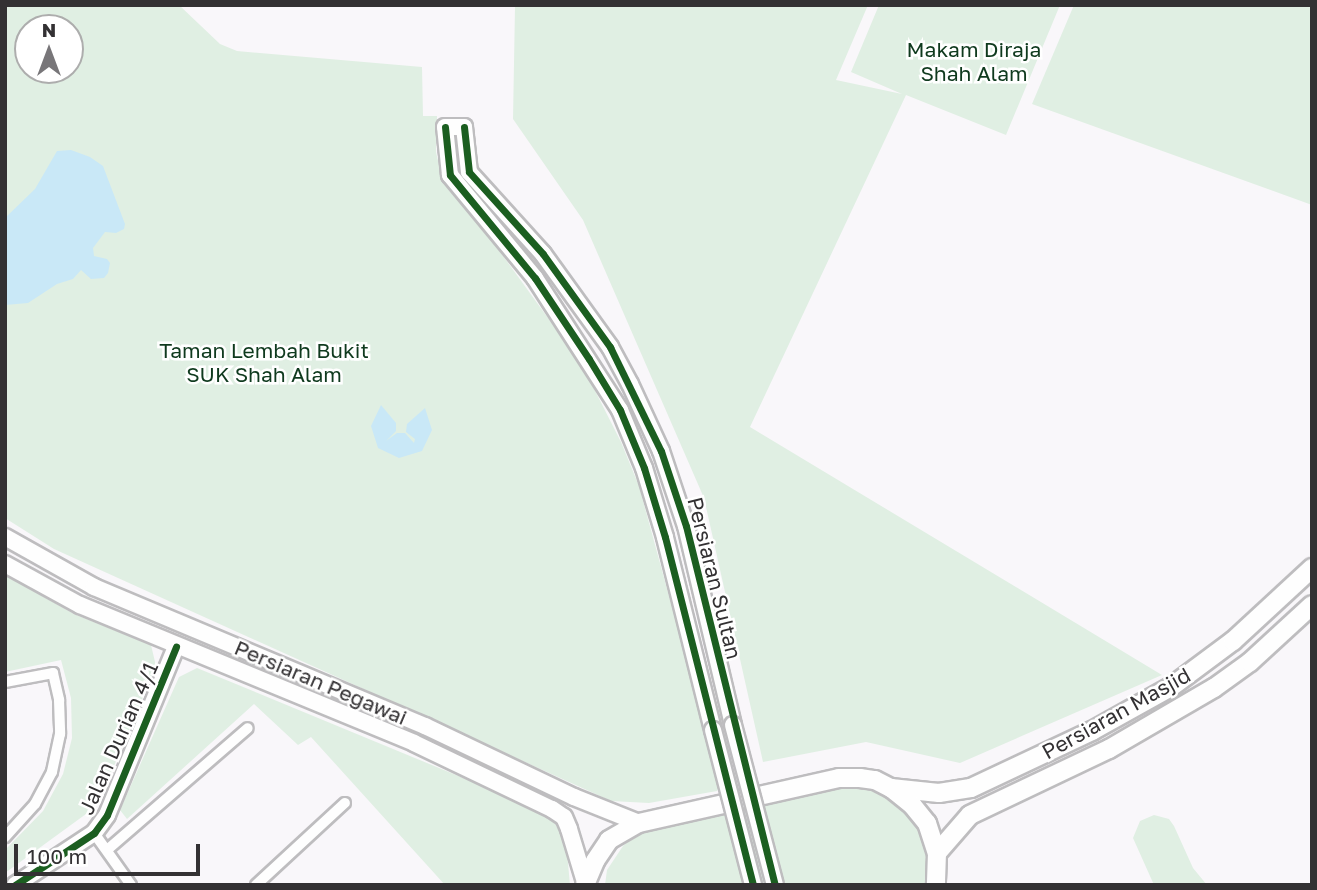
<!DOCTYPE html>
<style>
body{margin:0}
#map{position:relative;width:1317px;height:890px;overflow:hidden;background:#f9f7fa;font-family:"Golos Text",sans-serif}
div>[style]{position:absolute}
.green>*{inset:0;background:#e0efe3}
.water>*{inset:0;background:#c9e8f7}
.roads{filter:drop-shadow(2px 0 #bebdbf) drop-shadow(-2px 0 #bebdbf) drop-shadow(0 2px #bebdbf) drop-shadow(0 -2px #bebdbf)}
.street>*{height:10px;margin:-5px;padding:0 5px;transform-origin:5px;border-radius:5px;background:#fefefe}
.secondary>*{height:16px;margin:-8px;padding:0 8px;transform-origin:8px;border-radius:8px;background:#fefefe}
.primary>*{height:18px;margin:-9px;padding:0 9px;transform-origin:9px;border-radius:9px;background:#fefefe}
.bridges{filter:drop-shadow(2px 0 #bebdbf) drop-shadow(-2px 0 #bebdbf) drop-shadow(0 2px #bebdbf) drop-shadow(0 -2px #bebdbf)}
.secondary-bridge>*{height:16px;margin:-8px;padding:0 8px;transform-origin:8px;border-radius:8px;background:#fefefe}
.cycleway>*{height:7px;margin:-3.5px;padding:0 3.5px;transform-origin:3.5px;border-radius:3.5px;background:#1b5e20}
span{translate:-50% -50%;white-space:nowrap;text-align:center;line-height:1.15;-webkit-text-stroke:5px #fff;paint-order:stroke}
.park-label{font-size:21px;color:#0f3a1e}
.street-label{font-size:21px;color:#333133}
.frame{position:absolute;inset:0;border:7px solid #333133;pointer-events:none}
.north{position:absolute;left:14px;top:14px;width:70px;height:70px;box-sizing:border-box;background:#fff;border:2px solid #adadad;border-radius:50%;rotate:0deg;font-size:19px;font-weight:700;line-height:28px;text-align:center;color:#333133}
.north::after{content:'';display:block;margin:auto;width:24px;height:32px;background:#787679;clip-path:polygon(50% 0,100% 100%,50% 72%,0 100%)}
.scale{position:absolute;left:14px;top:844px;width:186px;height:32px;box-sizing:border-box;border:4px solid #333133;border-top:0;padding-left:9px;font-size:21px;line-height:24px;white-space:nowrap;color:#333133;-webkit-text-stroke:5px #fff;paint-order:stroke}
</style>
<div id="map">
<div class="green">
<div style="clip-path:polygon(evenodd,5px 5px,179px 5px,220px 44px,237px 51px,422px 67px,423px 116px,437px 116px,436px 152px,440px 169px,582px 365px,621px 442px,639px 486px,720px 783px,717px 791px,649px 803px,611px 801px,54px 549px,5px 518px,5px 5px,28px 28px,70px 28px,70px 70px,28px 70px,28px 28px)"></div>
<div style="clip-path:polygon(535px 5px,868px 5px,836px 80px,902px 94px,851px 72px,879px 5px,1060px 5px,1006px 135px,906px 95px,750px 427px,1162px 675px,960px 763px,866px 742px,763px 762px,704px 498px,583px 220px,513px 119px,515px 7px)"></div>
<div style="clip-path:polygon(1074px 5px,1312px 5px,1312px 205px,1032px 104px)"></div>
<div style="clip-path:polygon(5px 575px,74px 614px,151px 645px,156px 666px,101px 797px,86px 814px,5px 873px,5px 850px,43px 811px,63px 774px,72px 738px,71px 698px,61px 660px,5px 672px)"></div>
<div style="clip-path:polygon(197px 668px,548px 813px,566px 841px,570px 885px,445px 885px,311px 737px,298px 745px,254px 704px,127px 819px,120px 810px,179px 677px)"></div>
<div style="clip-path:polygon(839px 782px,868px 784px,898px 799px,914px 818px,925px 843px,928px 874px,925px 885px,605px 885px,607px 870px,623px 846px,641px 831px)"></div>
<div style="clip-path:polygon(1154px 815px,1169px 819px,1174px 826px,1193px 868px,1207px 885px,1154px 885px,1133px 838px,1140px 821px)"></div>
</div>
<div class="water">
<div style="clip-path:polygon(71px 150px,90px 157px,103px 166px,125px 224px,124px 229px,116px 233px,105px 232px,93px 248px,94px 256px,107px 259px,110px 263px,108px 273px,104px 278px,91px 279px,81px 270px,73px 279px,57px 284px,28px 303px,5px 305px,5px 218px,35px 189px,57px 151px)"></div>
<div style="clip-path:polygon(381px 405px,396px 423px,396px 431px,386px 441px,397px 433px,405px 433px,414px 443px,415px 439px,406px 432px,407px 424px,425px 408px,432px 430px,422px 451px,399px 458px,378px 448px,371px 426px)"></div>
</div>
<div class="roads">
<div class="street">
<div style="left:5px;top:682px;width:49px;rotate:-10.6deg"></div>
<div style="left:53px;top:673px;width:28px;rotate:77deg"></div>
<div style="left:59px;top:700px;width:34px;rotate:88deg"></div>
<div style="left:60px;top:734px;width:39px;rotate:102deg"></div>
<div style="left:52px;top:772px;width:36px;rotate:118deg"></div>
<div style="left:35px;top:804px;width:45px;rotate:132.3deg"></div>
<div style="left:94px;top:833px;width:64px;rotate:54.6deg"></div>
<div style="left:107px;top:850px;width:186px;rotate:-40.9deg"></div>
<div style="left:256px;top:885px;width:121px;rotate:-42.7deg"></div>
</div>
<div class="secondary">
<div style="left:5px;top:537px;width:102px;rotate:29.3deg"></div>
<div style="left:94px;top:587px;width:359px;rotate:22.8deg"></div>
<div style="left:425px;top:726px;width:165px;rotate:25.5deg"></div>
<div style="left:574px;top:797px;width:70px;rotate:21.8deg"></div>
<div style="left:5px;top:564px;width:85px;rotate:28.7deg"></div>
<div style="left:80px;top:605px;width:361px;rotate:22.4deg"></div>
<div style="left:414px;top:743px;width:153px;rotate:25.6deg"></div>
<div style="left:552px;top:809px;width:14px;rotate:34deg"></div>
<div style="left:564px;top:817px;width:13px;rotate:67deg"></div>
<div style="left:569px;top:829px;width:55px;rotate:73.2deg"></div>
<div style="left:713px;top:730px;width:199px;rotate:-104deg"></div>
<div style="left:665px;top:537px;width:72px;rotate:-106.9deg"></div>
<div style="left:644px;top:468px;width:63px;rotate:-112.5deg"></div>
<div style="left:620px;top:410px;width:157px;rotate:-122.8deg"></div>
<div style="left:535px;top:278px;width:134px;rotate:-129.5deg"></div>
<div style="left:450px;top:175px;width:48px;rotate:-95.9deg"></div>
<div style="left:445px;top:127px;width:19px"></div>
<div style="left:464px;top:127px;width:45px;rotate:83.7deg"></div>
<div style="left:469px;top:172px;width:110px;rotate:47.9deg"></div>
<div style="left:543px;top:254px;width:115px;rotate:54.2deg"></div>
<div style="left:610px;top:347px;width:42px;rotate:61.6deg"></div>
<div style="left:630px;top:384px;width:74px;rotate:65.2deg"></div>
<div style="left:661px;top:451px;width:79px;rotate:71.6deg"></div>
<div style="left:686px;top:526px;width:204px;rotate:76.7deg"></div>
<div style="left:15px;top:885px;width:95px;rotate:-33.4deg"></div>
<div style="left:94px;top:833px;width:22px;rotate:-54deg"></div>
<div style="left:107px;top:815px;width:182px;rotate:-67.7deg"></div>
</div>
<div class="primary">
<div style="left:891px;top:788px;width:48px;rotate:5.9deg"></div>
<div style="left:939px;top:793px;width:32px;rotate:-9deg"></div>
<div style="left:971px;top:788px;width:134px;rotate:-25.2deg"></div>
<div style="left:1092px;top:731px;width:90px;rotate:-29.1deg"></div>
<div style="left:1171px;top:687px;width:77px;rotate:-36.6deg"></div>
<div style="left:1233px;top:641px;width:108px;rotate:-42.7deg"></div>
<div style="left:937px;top:853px;width:50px;rotate:-49deg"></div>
<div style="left:970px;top:815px;width:154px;rotate:-25.4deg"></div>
<div style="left:1109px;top:749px;width:121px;rotate:-30.2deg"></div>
<div style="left:1214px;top:688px;width:44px;rotate:-35.8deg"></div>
<div style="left:1250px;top:662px;width:84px;rotate:-42.6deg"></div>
<div style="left:585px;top:885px;width:26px;rotate:-67deg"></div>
<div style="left:595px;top:861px;width:25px;rotate:-56deg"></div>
<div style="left:609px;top:840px;width:34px;rotate:-30deg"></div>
<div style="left:639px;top:823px;width:205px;rotate:-12.7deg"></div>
<div style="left:839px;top:778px;width:21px"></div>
<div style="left:860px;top:778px;width:15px;rotate:8deg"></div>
<div style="left:875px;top:780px;width:18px;rotate:27deg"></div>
<div style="left:891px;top:788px;width:28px;rotate:39deg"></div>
<div style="left:913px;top:806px;width:22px;rotate:51deg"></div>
<div style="left:927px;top:823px;width:32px;rotate:72deg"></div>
<div style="left:937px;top:853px;width:32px;rotate:92deg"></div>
</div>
</div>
<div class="bridges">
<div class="secondary-bridge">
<div style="left:733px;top:725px;width:165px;rotate:75.3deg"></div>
<div style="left:713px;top:730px;width:160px;rotate:75.5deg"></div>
</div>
</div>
<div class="cycleway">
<div style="left:445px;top:127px;width:48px;rotate:84.1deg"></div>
<div style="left:450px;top:175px;width:134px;rotate:50.5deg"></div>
<div style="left:535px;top:278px;width:97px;rotate:56.3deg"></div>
<div style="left:589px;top:359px;width:60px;rotate:58.7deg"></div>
<div style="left:620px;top:410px;width:63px;rotate:67.5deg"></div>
<div style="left:644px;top:468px;width:72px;rotate:73.1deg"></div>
<div style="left:665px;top:537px;width:359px;rotate:75.8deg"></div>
<div style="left:464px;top:127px;width:45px;rotate:83.7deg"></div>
<div style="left:469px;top:172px;width:110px;rotate:47.9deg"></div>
<div style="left:543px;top:254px;width:115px;rotate:54.2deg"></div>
<div style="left:610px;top:347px;width:116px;rotate:63.9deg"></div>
<div style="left:661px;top:451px;width:79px;rotate:71.6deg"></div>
<div style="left:686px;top:526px;width:370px;rotate:76.1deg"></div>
<div style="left:15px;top:885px;width:95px;rotate:-33.4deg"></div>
<div style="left:94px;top:833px;width:22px;rotate:-54deg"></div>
<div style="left:107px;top:815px;width:182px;rotate:-67.7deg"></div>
</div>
<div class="park-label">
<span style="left:974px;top:61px">Makam Diraja<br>Shah Alam</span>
<span style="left:264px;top:362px">Taman Lembah Bukit<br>SUK Shah Alam</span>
</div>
<div class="street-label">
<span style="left:715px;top:578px;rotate:76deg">Persiaran Sultan</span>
<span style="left:321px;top:682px;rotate:23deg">Persiaran Pegawai</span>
<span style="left:1116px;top:713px;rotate:-29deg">Persiaran Masjid</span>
<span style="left:118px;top:738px;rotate:-66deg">Jalan Durian 4/1</span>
</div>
<div class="frame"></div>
<div class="north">N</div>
<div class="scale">100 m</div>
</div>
